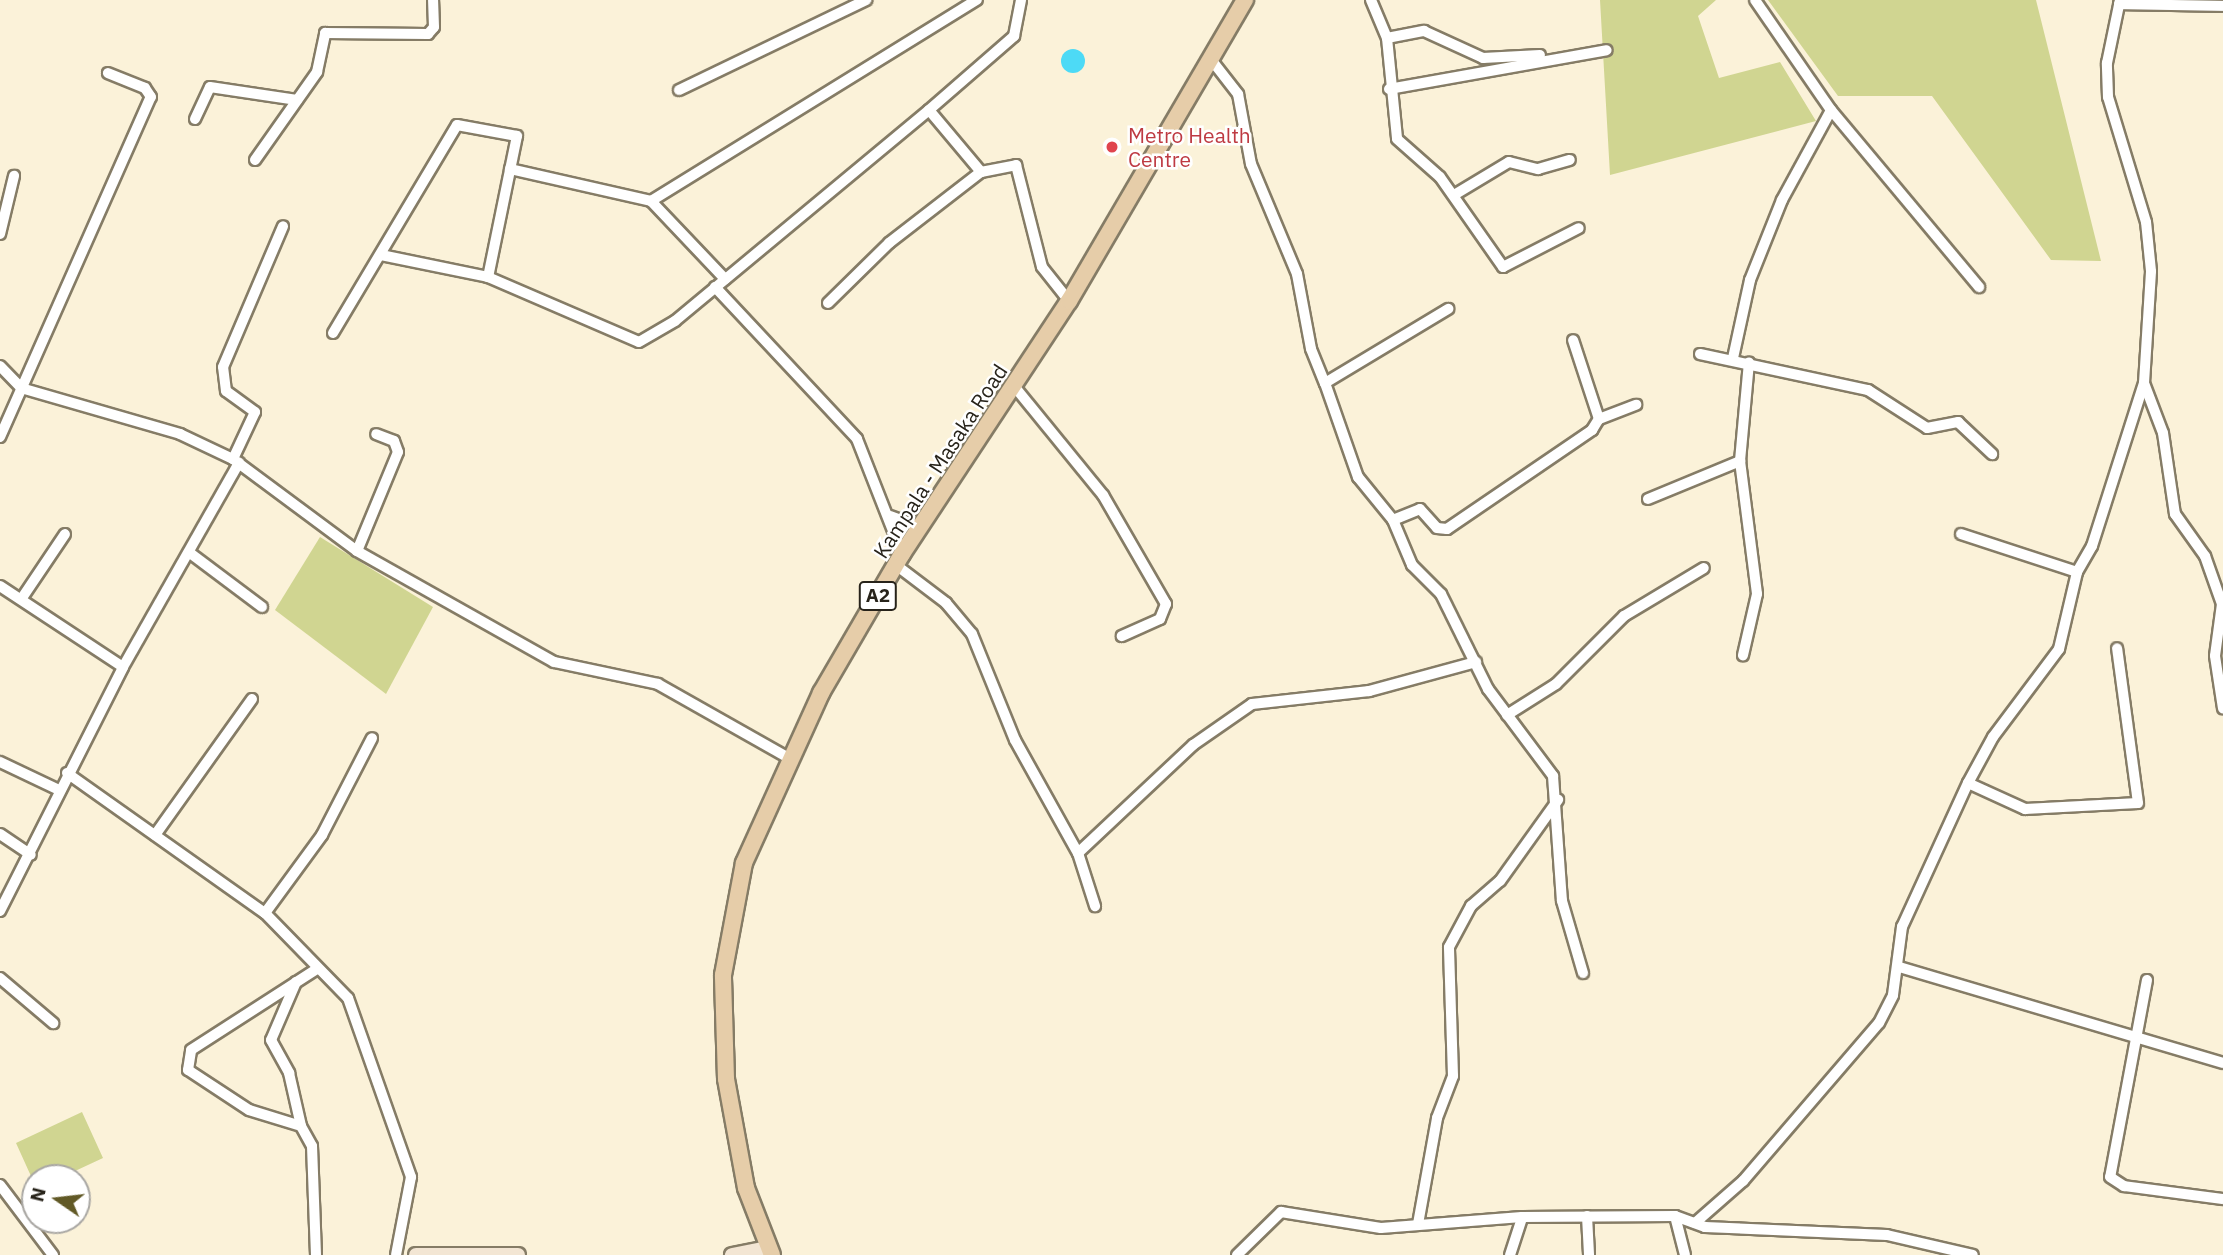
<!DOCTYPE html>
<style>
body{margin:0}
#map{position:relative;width:2223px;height:1255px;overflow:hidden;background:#fbf2d9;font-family:"IBM Plex Sans",sans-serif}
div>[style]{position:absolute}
.green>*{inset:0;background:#d0d591}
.water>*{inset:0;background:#4ddaf6}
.round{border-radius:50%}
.roads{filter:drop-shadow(2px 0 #857c66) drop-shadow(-2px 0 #857c66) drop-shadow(0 2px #857c66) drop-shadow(0 -2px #857c66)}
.street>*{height:10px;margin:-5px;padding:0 5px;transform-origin:5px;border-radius:5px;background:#fff}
.secondary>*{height:14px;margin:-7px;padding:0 7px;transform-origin:7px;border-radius:7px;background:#f3e6d4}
.primary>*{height:16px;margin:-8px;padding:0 8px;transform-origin:8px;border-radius:8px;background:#e6cda9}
.dots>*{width:19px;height:19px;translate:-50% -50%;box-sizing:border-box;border:4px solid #fff;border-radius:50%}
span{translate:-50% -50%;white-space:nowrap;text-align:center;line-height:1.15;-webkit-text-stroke:5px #fff;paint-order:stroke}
.shield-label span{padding:2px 5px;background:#fff;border:2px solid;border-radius:5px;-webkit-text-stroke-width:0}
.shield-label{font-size:19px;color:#27231a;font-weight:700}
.health-label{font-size:21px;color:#be3a42}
.left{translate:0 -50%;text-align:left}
.street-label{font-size:21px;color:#27231a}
.north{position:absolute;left:21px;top:1164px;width:70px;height:70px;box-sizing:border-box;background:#fff;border:2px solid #a9a7a3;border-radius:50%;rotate:284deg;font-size:19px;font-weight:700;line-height:28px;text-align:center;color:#27231a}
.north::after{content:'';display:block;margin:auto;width:24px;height:32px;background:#615926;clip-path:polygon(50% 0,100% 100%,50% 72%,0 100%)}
</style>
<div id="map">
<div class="green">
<div style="clip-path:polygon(1600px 0,1716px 0,1698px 16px,1719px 78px,1780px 62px,1816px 121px,1610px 175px)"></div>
<div style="clip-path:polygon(1768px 0,2036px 0,2101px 261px,2051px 260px,1932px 96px,1838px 96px)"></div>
<div style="clip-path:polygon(320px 537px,433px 607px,386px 694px,275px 610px)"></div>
<div style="clip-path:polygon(82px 1112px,103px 1158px,60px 1178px,35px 1178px,35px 1185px,16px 1143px)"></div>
</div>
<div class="water">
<div class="round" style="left:1061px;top:49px;width:24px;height:24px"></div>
</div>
<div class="roads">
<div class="street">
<div style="left:1371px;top:0;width:41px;rotate:67.2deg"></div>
<div style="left:1387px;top:38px;width:101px;rotate:84.3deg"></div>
<div style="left:1397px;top:139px;width:57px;rotate:41.5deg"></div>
<div style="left:1440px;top:177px;width:110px;rotate:55deg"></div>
<div style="left:1503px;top:267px;width:85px;rotate:-27.2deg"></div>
<div style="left:1755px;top:0;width:134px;rotate:55.4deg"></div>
<div style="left:1831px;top:110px;width:231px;rotate:50.1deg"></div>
<div style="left:2119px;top:4px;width:104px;rotate:1.1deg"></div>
<div style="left:1387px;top:38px;width:38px;rotate:-11deg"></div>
<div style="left:1424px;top:31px;width:65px;rotate:24.6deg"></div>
<div style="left:1483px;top:58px;width:57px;rotate:-3deg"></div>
<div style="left:1213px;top:62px;width:41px;rotate:52deg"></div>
<div style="left:1238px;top:94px;width:71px;rotate:79.5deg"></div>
<div style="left:1251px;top:164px;width:119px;rotate:67.3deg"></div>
<div style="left:1297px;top:274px;width:76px;rotate:79.4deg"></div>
<div style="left:1311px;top:349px;width:37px;rotate:68deg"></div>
<div style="left:1325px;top:383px;width:144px;rotate:-31deg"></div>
<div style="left:1389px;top:89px;width:221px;rotate:-10.1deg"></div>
<div style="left:679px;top:90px;width:208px;rotate:-25.7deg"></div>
<div style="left:929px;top:110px;width:113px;rotate:-41deg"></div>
<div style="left:1014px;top:36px;width:37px;rotate:-79deg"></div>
<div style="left:195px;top:119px;width:35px;rotate:-65deg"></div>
<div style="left:210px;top:87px;width:88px;rotate:8.5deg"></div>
<div style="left:255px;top:160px;width:108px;rotate:-54.8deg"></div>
<div style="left:317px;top:72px;width:40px;rotate:-78deg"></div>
<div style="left:325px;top:33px;width:103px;rotate:0.6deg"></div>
<div style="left:428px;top:34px;width:9px;rotate:-49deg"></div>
<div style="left:434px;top:27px;width:27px;rotate:-92deg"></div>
<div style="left:510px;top:169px;width:145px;rotate:12.8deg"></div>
<div style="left:1454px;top:195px;width:64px;rotate:-31deg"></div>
<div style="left:1509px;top:162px;width:30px;rotate:14deg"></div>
<div style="left:1538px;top:169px;width:33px;rotate:-16deg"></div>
<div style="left:0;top:234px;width:60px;rotate:-76.4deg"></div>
<div style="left:381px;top:255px;width:109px;rotate:11.6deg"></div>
<div style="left:488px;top:277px;width:164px;rotate:23.3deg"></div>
<div style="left:639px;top:342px;width:42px;rotate:-30.3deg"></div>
<div style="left:675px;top:321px;width:330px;rotate:-39.7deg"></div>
<div style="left:929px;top:110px;width:81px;rotate:50deg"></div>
<div style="left:725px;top:279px;width:108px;rotate:-133.5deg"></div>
<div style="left:651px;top:201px;width:383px;rotate:-31.7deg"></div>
<div style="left:715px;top:287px;width:208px;rotate:46.9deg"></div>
<div style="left:857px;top:439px;width:123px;rotate:68.6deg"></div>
<div style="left:828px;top:303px;width:86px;rotate:-44.5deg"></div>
<div style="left:889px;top:243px;width:116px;rotate:-37.7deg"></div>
<div style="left:981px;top:172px;width:36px;rotate:-11deg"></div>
<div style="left:1016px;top:165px;width:105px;rotate:75.7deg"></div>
<div style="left:1042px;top:267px;width:43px;rotate:51.5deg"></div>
<div style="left:333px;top:333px;width:242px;rotate:-59.2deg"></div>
<div style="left:457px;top:125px;width:61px;rotate:10.4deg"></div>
<div style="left:517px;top:136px;width:144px;rotate:101.6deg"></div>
<div style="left:1700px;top:354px;width:172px;rotate:12.1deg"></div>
<div style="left:1868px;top:390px;width:70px;rotate:32.8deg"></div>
<div style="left:1927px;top:428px;width:32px;rotate:-11deg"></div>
<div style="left:1958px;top:422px;width:47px;rotate:43.3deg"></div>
<div style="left:1733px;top:358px;width:80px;rotate:-77.7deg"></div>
<div style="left:1750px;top:280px;width:86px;rotate:-68.2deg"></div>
<div style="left:1782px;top:200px;width:102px;rotate:-61.4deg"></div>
<div style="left:0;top:366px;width:30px;rotate:46deg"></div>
<div style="left:21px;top:388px;width:166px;rotate:16.1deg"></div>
<div style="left:180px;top:434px;width:59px;rotate:25.3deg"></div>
<div style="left:233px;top:459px;width:154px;rotate:36.6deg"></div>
<div style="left:357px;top:551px;width:226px;rotate:29.4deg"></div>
<div style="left:554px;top:662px;width:106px;rotate:11.9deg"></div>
<div style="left:658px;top:684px;width:148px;rotate:29.5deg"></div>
<div style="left:1325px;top:383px;width:100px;rotate:70.7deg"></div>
<div style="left:1358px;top:477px;width:55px;rotate:50.9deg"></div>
<div style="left:1393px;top:520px;width:49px;rotate:67.1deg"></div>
<div style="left:1412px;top:565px;width:41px;rotate:45deg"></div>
<div style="left:1441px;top:594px;width:106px;rotate:63.7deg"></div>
<div style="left:1488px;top:689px;width:109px;rotate:53.2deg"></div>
<div style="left:1553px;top:776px;width:125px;rotate:85.9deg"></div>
<div style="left:1562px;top:901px;width:75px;rotate:73.7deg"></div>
<div style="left:2144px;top:383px;width:53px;rotate:69.2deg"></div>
<div style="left:2163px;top:433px;width:82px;rotate:81.6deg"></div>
<div style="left:2175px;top:514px;width:52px;rotate:54.5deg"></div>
<div style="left:2205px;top:556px;width:51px;rotate:70.5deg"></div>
<div style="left:2222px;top:604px;width:52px;rotate:97.7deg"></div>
<div style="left:2215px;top:656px;width:53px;rotate:81.3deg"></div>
<div style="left:1014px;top:386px;width:141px;rotate:50.8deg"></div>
<div style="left:1103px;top:495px;width:126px;rotate:60deg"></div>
<div style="left:1166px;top:604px;width:16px;rotate:112deg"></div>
<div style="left:1160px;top:619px;width:42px;rotate:155.9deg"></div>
<div style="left:1599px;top:419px;width:40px;rotate:-21deg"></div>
<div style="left:0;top:437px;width:372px;rotate:-66.1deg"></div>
<div style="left:151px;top:97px;width:11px;rotate:-124deg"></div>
<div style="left:145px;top:88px;width:40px;rotate:-158deg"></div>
<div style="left:233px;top:459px;width:52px;rotate:-64.9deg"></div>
<div style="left:255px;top:412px;width:36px;rotate:-144deg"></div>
<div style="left:226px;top:391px;width:24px;rotate:-97deg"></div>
<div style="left:223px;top:367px;width:153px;rotate:-66.9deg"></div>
<div style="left:1740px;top:461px;width:134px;rotate:82.7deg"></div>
<div style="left:1757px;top:594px;width:63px;rotate:102.9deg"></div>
<div style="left:1648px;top:499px;width:100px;rotate:-22.4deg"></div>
<div style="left:1740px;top:461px;width:99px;rotate:-84.8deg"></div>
<div style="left:890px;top:516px;width:32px;rotate:20deg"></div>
<div style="left:1393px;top:520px;width:29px;rotate:-22deg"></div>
<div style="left:1420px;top:509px;width:25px;rotate:48deg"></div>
<div style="left:1437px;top:528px;width:10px;rotate:6deg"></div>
<div style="left:1447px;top:529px;width:176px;rotate:-34.3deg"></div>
<div style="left:1592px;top:430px;width:13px;rotate:-58deg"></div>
<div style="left:1599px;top:419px;width:83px;rotate:-108.2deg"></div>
<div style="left:1961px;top:534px;width:122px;rotate:18.1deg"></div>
<div style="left:357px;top:551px;width:107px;rotate:-67.5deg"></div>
<div style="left:398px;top:452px;width:12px;rotate:-110deg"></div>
<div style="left:394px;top:441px;width:19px;rotate:-159deg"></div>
<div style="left:190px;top:553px;width:90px;rotate:36.9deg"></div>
<div style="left:896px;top:565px;width:63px;rotate:37.2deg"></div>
<div style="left:946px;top:603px;width:40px;rotate:50deg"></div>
<div style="left:972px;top:634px;width:114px;rotate:67.9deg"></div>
<div style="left:1015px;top:740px;width:129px;rotate:60.9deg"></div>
<div style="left:1078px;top:853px;width:56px;rotate:72.2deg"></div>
<div style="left:0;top:586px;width:147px;rotate:33.4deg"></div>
<div style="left:22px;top:598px;width:77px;rotate:-56.1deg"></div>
<div style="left:1507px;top:715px;width:58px;rotate:-32.3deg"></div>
<div style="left:1556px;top:684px;width:96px;rotate:-45deg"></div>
<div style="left:1624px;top:616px;width:93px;rotate:-31deg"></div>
<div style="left:0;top:762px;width:65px;rotate:25.4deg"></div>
<div style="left:67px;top:773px;width:242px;rotate:35.3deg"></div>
<div style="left:265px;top:913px;width:119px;rotate:45.7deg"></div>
<div style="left:348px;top:998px;width:190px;rotate:70.6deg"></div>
<div style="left:411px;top:1177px;width:79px;rotate:100.9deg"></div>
<div style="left:1968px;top:783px;width:63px;rotate:24.5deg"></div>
<div style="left:2025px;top:809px;width:113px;rotate:-3deg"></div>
<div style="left:2138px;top:803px;width:156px;rotate:-97.7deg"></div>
<div style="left:0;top:834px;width:37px;rotate:34deg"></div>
<div style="left:155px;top:835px;width:167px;rotate:-54.5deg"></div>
<div style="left:1078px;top:853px;width:158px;rotate:-43.2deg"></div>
<div style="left:1193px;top:745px;width:72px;rotate:-34.8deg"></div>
<div style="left:1252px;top:704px;width:118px;rotate:-6.3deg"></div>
<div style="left:1369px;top:691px;width:111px;rotate:-15.2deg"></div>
<div style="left:0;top:911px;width:273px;rotate:-63.2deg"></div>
<div style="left:123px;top:667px;width:235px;rotate:-60.4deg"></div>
<div style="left:265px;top:913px;width:97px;rotate:-53.8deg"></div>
<div style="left:322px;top:835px;width:109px;rotate:-62.7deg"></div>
<div style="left:1899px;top:967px;width:338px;rotate:16.5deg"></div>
<div style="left:0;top:978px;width:70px;rotate:40.3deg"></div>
<div style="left:2147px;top:980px;width:200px;rotate:100.6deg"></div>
<div style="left:2110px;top:1177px;width:17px;rotate:33deg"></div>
<div style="left:2124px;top:1186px;width:100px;rotate:7.5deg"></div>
<div style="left:296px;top:982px;width:63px;rotate:113.3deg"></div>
<div style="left:271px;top:1040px;width:38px;rotate:61deg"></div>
<div style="left:289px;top:1073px;width:54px;rotate:77.2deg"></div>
<div style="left:0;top:1185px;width:88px;rotate:52.9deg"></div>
<div style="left:1587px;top:1216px;width:39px;rotate:87deg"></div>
<div style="left:1675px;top:1216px;width:40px;rotate:75.6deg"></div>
<div style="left:1695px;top:1223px;width:64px;rotate:-41.2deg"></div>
<div style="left:1743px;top:1181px;width:208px;rotate:-49.3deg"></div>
<div style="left:1879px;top:1023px;width:31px;rotate:-63deg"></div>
<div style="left:1893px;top:995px;width:69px;rotate:-82.5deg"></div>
<div style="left:1902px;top:927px;width:158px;rotate:-65.4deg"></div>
<div style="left:1968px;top:783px;width:52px;rotate:-61.5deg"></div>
<div style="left:1993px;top:737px;width:110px;rotate:-53.1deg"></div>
<div style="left:2059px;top:649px;width:79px;rotate:-76.8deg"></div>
<div style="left:2077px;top:572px;width:30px;rotate:-60deg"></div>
<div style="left:2092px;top:546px;width:171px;rotate:-72.3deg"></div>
<div style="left:2144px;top:383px;width:112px;rotate:-86.4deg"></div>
<div style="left:2151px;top:271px;width:49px;rotate:-95.8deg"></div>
<div style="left:2146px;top:222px;width:131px;rotate:-106.9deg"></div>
<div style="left:2108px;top:97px;width:34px;rotate:-92deg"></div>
<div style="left:2107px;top:63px;width:64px;rotate:-78.3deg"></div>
<div style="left:1418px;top:1224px;width:108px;rotate:-79.8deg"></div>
<div style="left:1437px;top:1118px;width:45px;rotate:-69.1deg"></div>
<div style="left:1453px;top:1076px;width:129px;rotate:-91.8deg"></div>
<div style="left:1449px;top:947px;width:47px;rotate:-61.8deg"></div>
<div style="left:1471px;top:906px;width:38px;rotate:-41deg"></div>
<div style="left:1500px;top:881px;width:100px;rotate:-54.4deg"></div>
<div style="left:316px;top:1255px;width:109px;rotate:-92.1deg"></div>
<div style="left:312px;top:1146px;width:23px;rotate:-119deg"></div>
<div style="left:301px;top:1126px;width:54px;rotate:-162.9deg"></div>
<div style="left:249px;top:1110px;width:73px;rotate:-146.7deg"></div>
<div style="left:188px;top:1070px;width:20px;rotate:-81deg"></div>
<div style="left:191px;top:1050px;width:151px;rotate:-32.8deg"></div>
<div style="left:1237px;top:1255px;width:62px;rotate:-44.3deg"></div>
<div style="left:1281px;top:1212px;width:101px;rotate:9.1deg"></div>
<div style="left:1381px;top:1228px;width:141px;rotate:-4.5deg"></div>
<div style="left:1522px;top:1217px;width:153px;rotate:-0.4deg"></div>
<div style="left:1675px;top:1216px;width:32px;rotate:20deg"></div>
<div style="left:1705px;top:1227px;width:182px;rotate:2.5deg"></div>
<div style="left:1887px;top:1235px;width:88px;rotate:13.1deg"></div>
<div style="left:1510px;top:1255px;width:40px;rotate:-72deg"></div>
</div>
<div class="secondary">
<div style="left:416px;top:1255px;width:102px"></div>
<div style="left:732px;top:1255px;width:37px;rotate:-11deg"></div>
</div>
<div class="primary">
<div style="left:772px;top:1255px;width:72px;rotate:-111.2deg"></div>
<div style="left:746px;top:1188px;width:111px;rotate:-100.4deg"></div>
<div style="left:726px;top:1079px;width:104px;rotate:-91.7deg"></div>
<div style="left:723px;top:975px;width:114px;rotate:-79.4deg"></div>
<div style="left:744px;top:863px;width:187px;rotate:-65.6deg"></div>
<div style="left:821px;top:693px;width:161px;rotate:-59.8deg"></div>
<div style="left:902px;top:554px;width:303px;rotate:-56.6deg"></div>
<div style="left:1069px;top:301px;width:349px;rotate:-59.7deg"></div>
</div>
</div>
<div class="dots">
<div style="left:1112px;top:147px;background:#e0444e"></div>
</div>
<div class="shield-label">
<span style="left:878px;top:596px">A2</span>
</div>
<div class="health-label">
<span class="left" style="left:1128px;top:147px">Metro Health<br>Centre</span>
</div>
<div class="street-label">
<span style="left:940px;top:461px;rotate:-57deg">Kampala - Masaka Road</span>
</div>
<div class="north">N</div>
</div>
